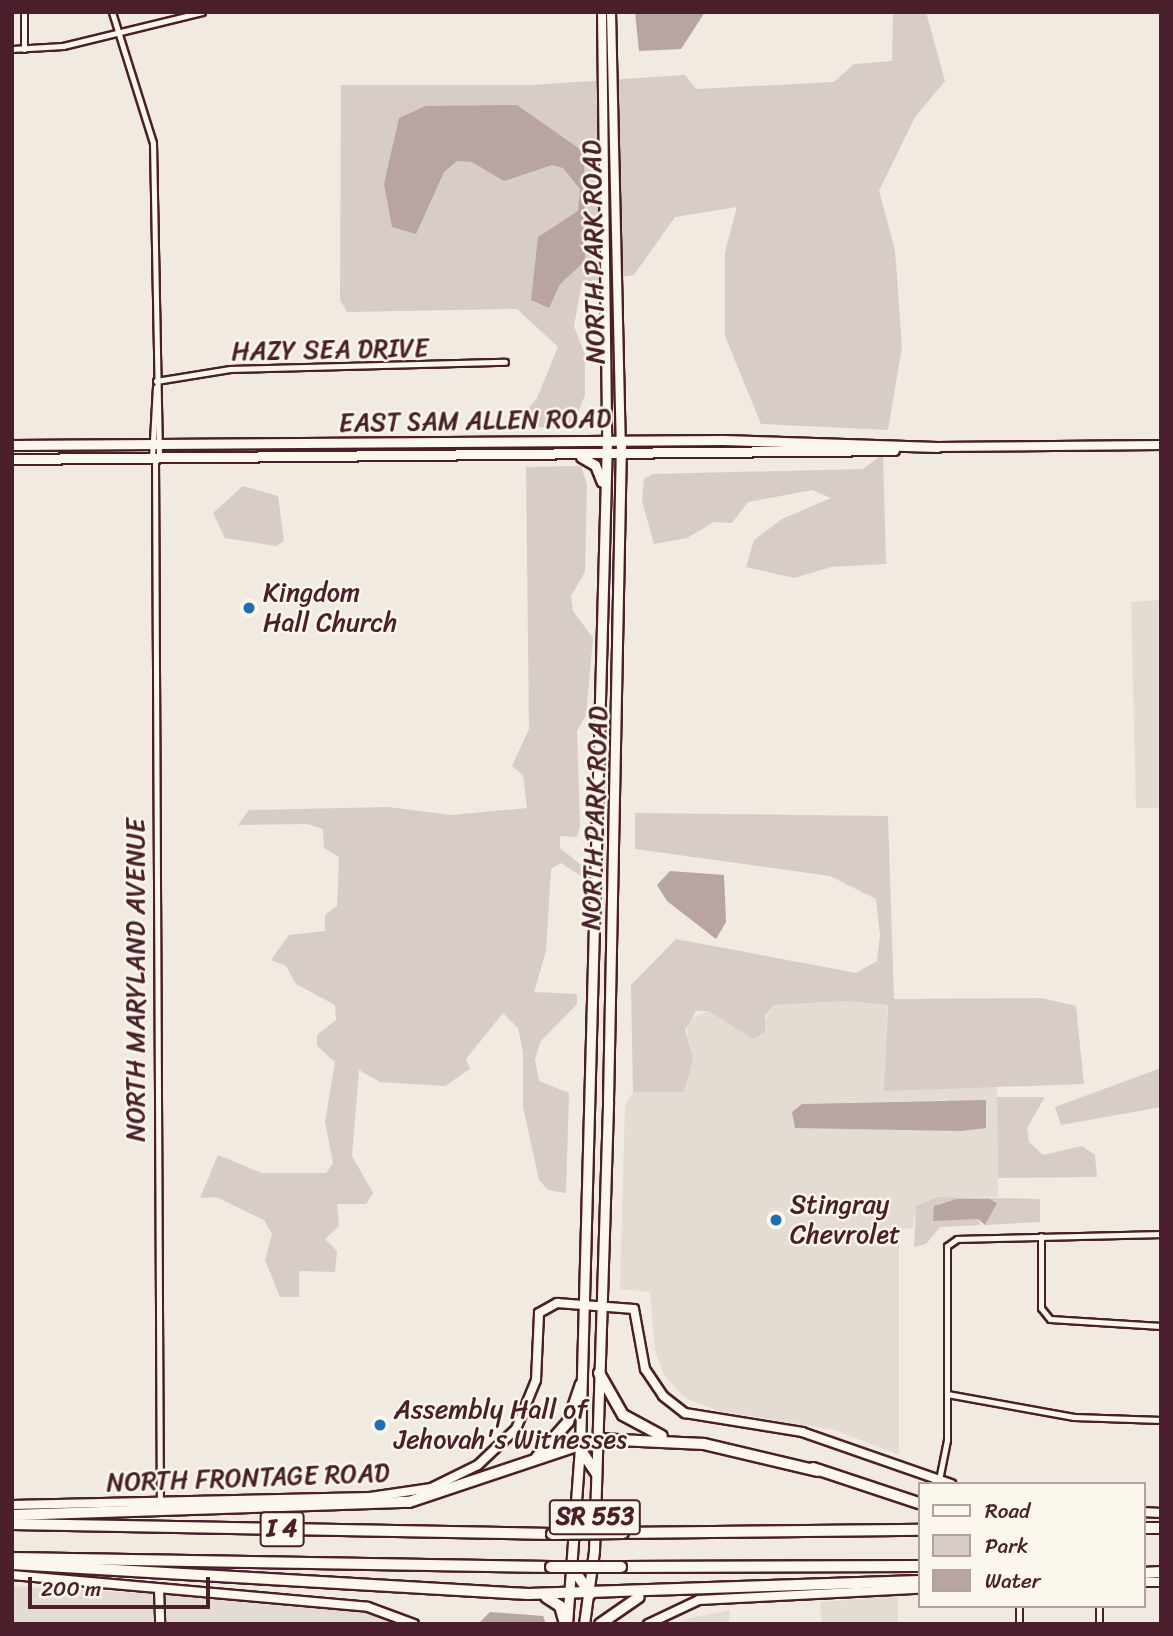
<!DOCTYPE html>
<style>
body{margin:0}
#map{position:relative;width:1173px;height:1636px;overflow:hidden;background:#f0eae0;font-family:Sriracha,sans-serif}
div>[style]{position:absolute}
.built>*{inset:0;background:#e4dbd2}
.green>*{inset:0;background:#d8ccc6}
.water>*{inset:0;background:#b8a4a2}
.roads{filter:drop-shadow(2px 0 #4a1f2b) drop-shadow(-2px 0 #4a1f2b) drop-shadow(0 2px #4a1f2b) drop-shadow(0 -2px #4a1f2b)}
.street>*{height:5px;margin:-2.5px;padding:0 2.5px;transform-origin:2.5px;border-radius:2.5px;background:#fbf7ec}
.secondary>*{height:8px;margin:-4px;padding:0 4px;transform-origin:4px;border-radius:4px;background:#fbf7ec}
.primary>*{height:9px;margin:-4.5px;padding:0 4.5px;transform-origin:4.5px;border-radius:4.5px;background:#fbf7ec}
.highway>*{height:10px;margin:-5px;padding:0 5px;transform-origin:5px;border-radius:5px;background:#fbf7ec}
.bridges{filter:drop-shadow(2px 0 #4a1f2b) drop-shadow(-2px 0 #4a1f2b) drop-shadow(0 2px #4a1f2b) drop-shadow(0 -2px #4a1f2b)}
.highway-bridge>*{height:10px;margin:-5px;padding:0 5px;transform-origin:5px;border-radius:5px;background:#fbf7ec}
.dots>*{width:19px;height:19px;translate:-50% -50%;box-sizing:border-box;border:4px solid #fbf7ec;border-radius:50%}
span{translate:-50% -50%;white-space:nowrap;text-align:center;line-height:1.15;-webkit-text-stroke:5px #fbf7ec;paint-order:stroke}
.shield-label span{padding:2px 5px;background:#fbf7ec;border:2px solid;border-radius:5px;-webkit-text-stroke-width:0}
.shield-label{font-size:24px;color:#4a1f2b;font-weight:700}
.street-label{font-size:26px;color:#4a1f2b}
.poi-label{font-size:26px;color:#4a1f2b}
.left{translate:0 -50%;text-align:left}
.frame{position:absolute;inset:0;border:14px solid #4a1f2b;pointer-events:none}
.legend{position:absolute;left:918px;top:1482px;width:228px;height:126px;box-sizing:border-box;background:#fbf7ec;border:2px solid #b4a19f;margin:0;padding:9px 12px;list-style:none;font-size:21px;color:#4a1f2b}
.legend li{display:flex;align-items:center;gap:14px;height:35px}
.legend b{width:35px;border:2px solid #b4a19f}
.scale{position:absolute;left:28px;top:1577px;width:182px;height:32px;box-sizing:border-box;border:4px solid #4a1f2b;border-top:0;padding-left:9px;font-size:21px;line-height:24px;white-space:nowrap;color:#4a1f2b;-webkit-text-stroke:5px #fbf7ec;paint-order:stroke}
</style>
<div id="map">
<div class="built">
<div style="clip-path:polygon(1161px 600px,1161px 808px,1136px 808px,1131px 602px)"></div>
<div style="clip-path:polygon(evenodd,846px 1001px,887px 1005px,885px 1091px,997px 1084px,998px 1197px,937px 1197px,916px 1206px,913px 1228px,899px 1230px,899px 1455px,835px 1430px,719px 1411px,685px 1398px,664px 1375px,655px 1350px,650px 1292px,620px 1289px,625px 1105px,633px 1092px,684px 1092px,688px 1020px,708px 1011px,753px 1039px,774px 1005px,846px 1001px,945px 1100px,986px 1128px,795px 1128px,802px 1104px,945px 1100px)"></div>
<div style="clip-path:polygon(12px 1586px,156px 1594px,157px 1624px,12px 1624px)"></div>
<div style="clip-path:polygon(163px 1594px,368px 1611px,397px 1624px,163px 1624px)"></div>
<div style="clip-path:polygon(898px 1596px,898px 1624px,822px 1624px,820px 1602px)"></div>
<div style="clip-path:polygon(730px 1610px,729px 1624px,677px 1624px,686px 1619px)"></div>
</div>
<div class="green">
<div style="clip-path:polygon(893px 12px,926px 12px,945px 81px,915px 117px,879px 191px,895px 250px,902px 347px,888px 430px,761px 424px,725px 336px,725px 252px,737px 207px,675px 217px,634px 275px,582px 282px,574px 326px,585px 355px,585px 395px,572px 428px,530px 427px,521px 418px,537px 398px,558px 347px,517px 309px,347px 312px,340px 300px,341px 85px,531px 85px,685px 75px,696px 89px,834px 82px,854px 64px,892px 61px)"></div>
<div style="clip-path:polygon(883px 454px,886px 564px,831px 567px,794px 578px,746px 567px,754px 540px,782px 519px,831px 498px,812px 490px,748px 502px,732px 523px,714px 522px,687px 538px,654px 544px,642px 501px,644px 479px,653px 474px,863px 469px)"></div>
<div style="clip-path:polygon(581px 466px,587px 484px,585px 572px,571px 596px,573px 611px,593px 638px,586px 715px,577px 731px,580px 826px,577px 837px,560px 836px,560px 848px,581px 865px,581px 876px,561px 863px,551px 869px,546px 951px,534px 992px,577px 994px,577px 1004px,540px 1042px,535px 1060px,539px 1081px,569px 1093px,566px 1193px,548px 1190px,539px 1180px,523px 1107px,523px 1052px,518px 1028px,503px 1013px,466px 1059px,470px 1069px,445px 1086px,380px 1082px,359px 1070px,352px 1156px,373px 1193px,366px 1204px,337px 1204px,339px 1226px,325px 1239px,337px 1251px,335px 1272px,299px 1271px,299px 1297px,280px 1297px,265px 1260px,272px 1234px,264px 1220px,216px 1197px,200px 1198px,218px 1155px,262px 1173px,326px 1173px,333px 1163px,325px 1122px,335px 1062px,317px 1046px,317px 1035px,336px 1020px,335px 1005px,296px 984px,286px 966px,271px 960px,289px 935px,325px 931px,325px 915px,337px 906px,339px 857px,324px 848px,323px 829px,307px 824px,238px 825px,249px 810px,388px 807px,451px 815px,527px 808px,523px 775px,512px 766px,529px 729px,526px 467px)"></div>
<div style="clip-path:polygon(243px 486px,278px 496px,284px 541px,276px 546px,225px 538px,213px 513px)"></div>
<div style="clip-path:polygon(635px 813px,888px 816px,894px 999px,1041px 998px,1076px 1006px,1084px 1084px,884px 1091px,888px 1005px,846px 1001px,774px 1005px,765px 1016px,765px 1032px,753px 1039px,708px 1011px,696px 1011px,685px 1030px,693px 1059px,684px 1092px,633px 1092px,631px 985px,676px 939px,856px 973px,877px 961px,880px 935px,876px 899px,830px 876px,635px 849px)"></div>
<div style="clip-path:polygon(1161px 1068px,1161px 1107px,1061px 1125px,1055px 1107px)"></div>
<div style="clip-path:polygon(997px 1097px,1045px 1097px,1027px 1128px,1029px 1142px,1043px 1155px,1082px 1146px,1095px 1155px,1097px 1177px,998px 1178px)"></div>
<div style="clip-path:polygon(937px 1197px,1040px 1199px,1040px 1222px,985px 1225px,996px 1201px,956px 1199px,938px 1204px,936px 1220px,978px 1219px,981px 1225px,940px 1227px,926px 1244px,914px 1247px,916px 1206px)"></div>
</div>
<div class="water">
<div style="clip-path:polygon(635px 12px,705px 12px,681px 49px,639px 51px)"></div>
<div style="clip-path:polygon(517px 105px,584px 152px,585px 261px,560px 284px,549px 308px,531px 300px,538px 237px,578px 211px,580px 189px,563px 168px,552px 165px,504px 181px,472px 162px,457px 161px,444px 172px,416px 234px,392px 227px,384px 184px,399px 118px,426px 106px)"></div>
<div style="clip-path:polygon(670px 871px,724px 875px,726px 922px,716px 939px,667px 901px,657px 885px)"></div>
<div style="clip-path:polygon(986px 1100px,986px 1128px,961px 1131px,795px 1128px,792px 1112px,802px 1104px)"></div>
<div style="clip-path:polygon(956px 1199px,990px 1199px,997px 1203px,985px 1225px,978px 1219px,933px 1221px,934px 1206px)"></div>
<div style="clip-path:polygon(490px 1612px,543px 1616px,546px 1624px,478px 1624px)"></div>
</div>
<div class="roads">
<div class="street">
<div style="left:24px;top:12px;width:37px;rotate:90deg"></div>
<div style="left:112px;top:12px;width:137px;rotate:72.6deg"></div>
<div style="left:153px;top:143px;width:315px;rotate:88.9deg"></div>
<div style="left:12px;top:49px;width:51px;rotate:-3.4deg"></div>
<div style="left:63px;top:46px;width:143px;rotate:-13.7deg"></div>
<div style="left:156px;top:381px;width:75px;rotate:-9.2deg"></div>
<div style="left:230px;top:369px;width:275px;rotate:-1.5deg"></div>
<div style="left:152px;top:458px;width:71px;rotate:-86.8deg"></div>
<div style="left:155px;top:458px;width:1045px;rotate:89.73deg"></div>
<div style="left:1041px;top:1236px;width:72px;rotate:90deg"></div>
<div style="left:1041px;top:1308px;width:14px;rotate:51deg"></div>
<div style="left:1050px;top:1319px;width:111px;rotate:3.6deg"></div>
<div style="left:947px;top:1394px;width:129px;rotate:10.3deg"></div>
<div style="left:1074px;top:1417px;width:87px;rotate:2deg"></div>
<div style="left:939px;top:1480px;width:41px;rotate:-78.7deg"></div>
<div style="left:947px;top:1440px;width:194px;rotate:-90deg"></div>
<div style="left:947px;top:1246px;width:12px;rotate:-35deg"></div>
<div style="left:957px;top:1239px;width:204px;rotate:-1.4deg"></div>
<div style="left:1019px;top:1624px;width:18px;rotate:-90deg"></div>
<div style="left:1099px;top:1624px;width:18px;rotate:-90deg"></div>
</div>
<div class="secondary">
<div style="left:602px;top:12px;width:429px;rotate:89.3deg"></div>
<div style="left:611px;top:12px;width:429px;rotate:88.7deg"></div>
<div style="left:937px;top:447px;width:224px;rotate:-0.5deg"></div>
<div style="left:12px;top:1505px;width:358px;rotate:-1.3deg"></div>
<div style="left:370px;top:1497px;width:62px;rotate:-8.4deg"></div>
<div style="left:431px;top:1488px;width:52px;rotate:-26.1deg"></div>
<div style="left:478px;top:1465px;width:52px;rotate:-43.5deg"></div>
<div style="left:516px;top:1429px;width:53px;rotate:-67.8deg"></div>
<div style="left:536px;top:1380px;width:67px;rotate:-87.4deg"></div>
<div style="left:539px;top:1313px;width:21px;rotate:-29deg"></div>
<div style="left:557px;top:1303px;width:77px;rotate:4.5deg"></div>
<div style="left:634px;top:1309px;width:61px;rotate:79.6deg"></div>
<div style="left:645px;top:1369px;width:32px;rotate:56deg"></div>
<div style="left:663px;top:1396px;width:28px;rotate:38deg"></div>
<div style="left:685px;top:1413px;width:119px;rotate:9.2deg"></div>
<div style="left:802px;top:1432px;width:158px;rotate:19.2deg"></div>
<div style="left:1143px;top:1512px;width:18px;rotate:3deg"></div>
<div style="left:12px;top:1575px;width:357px;rotate:5.1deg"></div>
<div style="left:368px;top:1607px;width:49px;rotate:20.3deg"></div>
<div style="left:1143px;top:1582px;width:18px"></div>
<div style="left:159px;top:1589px;width:35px;rotate:88deg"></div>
<div style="left:648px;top:1624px;width:56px;rotate:-25.2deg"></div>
<div style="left:699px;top:1600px;width:220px;rotate:-2.9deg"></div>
</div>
<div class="primary">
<div style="left:12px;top:445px;width:711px;rotate:-0.4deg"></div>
<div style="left:723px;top:440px;width:214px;rotate:1.9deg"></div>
<div style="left:581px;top:457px;width:16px;rotate:30deg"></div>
<div style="left:595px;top:465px;width:18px;rotate:68deg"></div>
<div style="left:12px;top:459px;width:882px;rotate:-0.58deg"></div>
<div style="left:567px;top:1624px;width:175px;rotate:-85.8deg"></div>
<div style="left:580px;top:1449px;width:1008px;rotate:-88.47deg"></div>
<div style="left:584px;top:1624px;width:74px;rotate:-82.2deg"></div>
<div style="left:594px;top:1551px;width:450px;rotate:-88.2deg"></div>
<div style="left:608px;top:1101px;width:660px;rotate:-88.87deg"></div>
</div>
<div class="highway">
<div style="left:599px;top:1373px;width:48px;rotate:60.3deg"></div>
<div style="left:623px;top:1415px;width:44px;rotate:28.3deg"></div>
<div style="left:580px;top:1449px;width:29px;rotate:56deg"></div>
<div style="left:537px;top:1457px;width:47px;rotate:-48.5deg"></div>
<div style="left:568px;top:1422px;width:40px;rotate:-71.1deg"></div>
<div style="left:813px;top:1468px;width:112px;rotate:18.3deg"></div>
<div style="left:12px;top:1515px;width:397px;rotate:-1.9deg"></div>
<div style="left:409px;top:1502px;width:198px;rotate:-18.5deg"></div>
<div style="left:597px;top:1439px;width:107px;rotate:2.7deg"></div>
<div style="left:704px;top:1444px;width:117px;rotate:13.3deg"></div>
<div style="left:12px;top:1524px;width:540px;rotate:1.06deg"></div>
<div style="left:1143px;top:1528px;width:18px"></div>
<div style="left:623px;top:1533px;width:296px;rotate:-0.6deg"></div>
<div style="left:12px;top:1558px;width:539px;rotate:0.96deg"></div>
<div style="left:12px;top:1564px;width:517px;rotate:3.33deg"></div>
<div style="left:528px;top:1594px;width:391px;rotate:-1.9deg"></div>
<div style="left:621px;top:1567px;width:298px;rotate:-0.2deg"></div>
<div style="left:574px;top:1570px;width:29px;rotate:56deg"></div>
<div style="left:1143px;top:1573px;width:18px;rotate:-3deg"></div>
<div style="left:546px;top:1597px;width:17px;rotate:33deg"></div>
<div style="left:560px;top:1606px;width:19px;rotate:74deg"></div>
<div style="left:600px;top:1624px;width:47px;rotate:-34.7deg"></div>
</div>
</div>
<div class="bridges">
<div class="highway-bridge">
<div style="left:552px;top:1534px;width:71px;rotate:-0.8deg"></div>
<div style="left:551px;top:1567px;width:70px"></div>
</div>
</div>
<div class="dots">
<div style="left:249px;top:608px;background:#1f6fb2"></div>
<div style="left:776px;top:1220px;background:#1f6fb2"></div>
<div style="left:380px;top:1425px;background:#1f6fb2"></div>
</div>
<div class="shield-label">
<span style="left:595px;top:1517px">SR 553</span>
<span style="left:282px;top:1529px">I 4</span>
</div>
<div class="street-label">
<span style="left:594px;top:252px;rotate:-91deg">NORTH PARK ROAD</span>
<span style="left:330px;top:350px;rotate:-1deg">HAZY SEA DRIVE</span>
<span style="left:475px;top:421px;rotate:-1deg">EAST SAM ALLEN ROAD</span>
<span style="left:595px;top:818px;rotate:-88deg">NORTH PARK ROAD</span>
<span style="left:136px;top:980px;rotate:-90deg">NORTH MARYLAND AVENUE</span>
<span style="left:248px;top:1478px;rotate:-2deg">NORTH FRONTAGE ROAD</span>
</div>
<div class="poi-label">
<span class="left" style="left:263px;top:608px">Kingdom<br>Hall Church</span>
<span class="left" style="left:790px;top:1220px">Stingray<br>Chevrolet</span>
<span class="left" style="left:394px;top:1425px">Assembly Hall of<br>Jehovah's Witnesses</span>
</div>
<div class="frame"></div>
<ul class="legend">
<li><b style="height:9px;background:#fbf7ec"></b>Road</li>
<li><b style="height:19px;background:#d8ccc6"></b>Park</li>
<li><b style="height:19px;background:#b8a4a2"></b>Water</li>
</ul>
<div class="scale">200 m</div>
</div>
